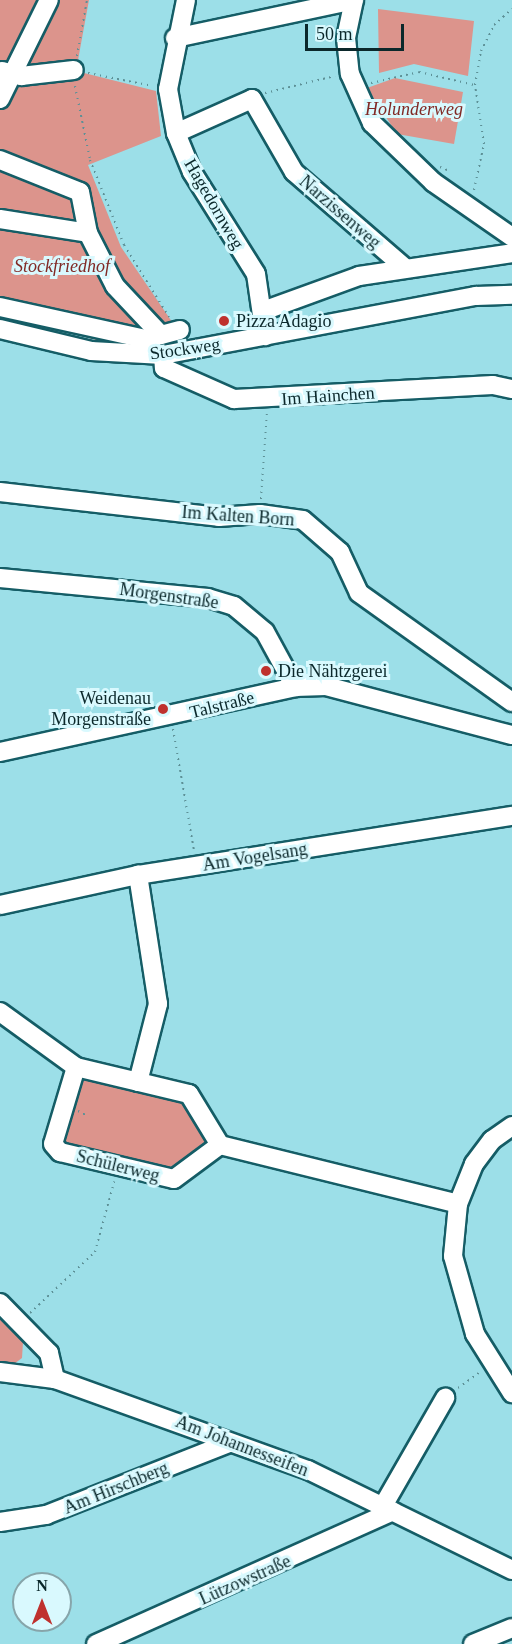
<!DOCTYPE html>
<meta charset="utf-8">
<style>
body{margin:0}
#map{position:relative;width:512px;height:1644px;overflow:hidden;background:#9cdfe8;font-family:Georgia,serif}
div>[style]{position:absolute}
.green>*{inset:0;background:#dc948c}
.path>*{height:2px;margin-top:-1px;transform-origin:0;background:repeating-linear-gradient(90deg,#5d9096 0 1.5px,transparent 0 6px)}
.roads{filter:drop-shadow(2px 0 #155d66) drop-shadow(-2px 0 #155d66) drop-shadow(0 2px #155d66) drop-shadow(0 -2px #155d66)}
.minor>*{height:18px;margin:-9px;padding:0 9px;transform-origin:9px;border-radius:9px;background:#fff}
.dots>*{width:16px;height:16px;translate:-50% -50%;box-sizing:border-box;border:3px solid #d9f9fe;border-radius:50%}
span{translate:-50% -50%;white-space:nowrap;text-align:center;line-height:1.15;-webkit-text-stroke:6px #d9f9fe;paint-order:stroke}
.park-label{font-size:18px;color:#812925;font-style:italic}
.street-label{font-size:18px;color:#0b282b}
.poi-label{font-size:18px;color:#0b282b}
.left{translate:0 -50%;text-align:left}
.right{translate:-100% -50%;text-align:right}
.north{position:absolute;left:12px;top:1572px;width:60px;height:60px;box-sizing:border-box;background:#d9f9fe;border:2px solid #87a5aa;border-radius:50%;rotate:0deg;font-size:16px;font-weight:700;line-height:24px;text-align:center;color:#0b282b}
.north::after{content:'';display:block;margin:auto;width:21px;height:27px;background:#bf312e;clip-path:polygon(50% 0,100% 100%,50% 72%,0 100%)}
.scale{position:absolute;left:305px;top:24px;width:99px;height:27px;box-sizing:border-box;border:3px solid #0b282b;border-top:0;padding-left:8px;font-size:18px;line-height:21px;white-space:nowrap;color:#0b282b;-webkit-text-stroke:4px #d9f9fe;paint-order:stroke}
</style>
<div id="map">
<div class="green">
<div style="clip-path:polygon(0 0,89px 0,76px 71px,156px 91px,161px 136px,88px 165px,121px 247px,183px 338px,164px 344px,96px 340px,0 314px)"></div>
<div style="clip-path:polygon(378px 9px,474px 21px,468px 76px,414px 64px,379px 73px)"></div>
<div style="clip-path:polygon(395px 78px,463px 92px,454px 144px,397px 134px,367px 88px)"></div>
<div style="clip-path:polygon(80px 1077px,186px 1102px,208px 1147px,173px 1172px,60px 1144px)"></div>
<div style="clip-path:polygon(0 1318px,23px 1342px,22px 1358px,14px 1364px,0 1362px)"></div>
</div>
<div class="path">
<div style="left:77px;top:56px;width:57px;rotate:-79.9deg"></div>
<div style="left:88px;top:73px;width:66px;rotate:11.3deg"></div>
<div style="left:371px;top:83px;width:49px;rotate:-12.9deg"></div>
<div style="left:419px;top:72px;width:57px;rotate:13.1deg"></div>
<div style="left:75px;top:86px;width:76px;rotate:78.5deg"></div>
<div style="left:90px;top:160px;width:92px;rotate:68.2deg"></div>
<div style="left:124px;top:245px;width:85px;rotate:58deg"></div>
<div style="left:265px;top:93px;width:72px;rotate:-13.7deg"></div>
<div style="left:440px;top:167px;width:8px;rotate:23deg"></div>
<div style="left:474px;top:190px;width:47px;rotate:-77.7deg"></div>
<div style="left:484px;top:144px;width:60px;rotate:-98.7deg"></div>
<div style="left:475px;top:85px;width:35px;rotate:-80deg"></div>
<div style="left:481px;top:51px;width:29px;rotate:-63deg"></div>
<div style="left:494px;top:25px;width:24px;rotate:-42deg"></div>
<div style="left:261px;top:499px;width:87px;rotate:-86.1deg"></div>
<div style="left:173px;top:729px;width:124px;rotate:80.2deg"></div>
<div style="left:78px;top:1111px;width:9px;rotate:27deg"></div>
<div style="left:30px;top:1313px;width:89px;rotate:-43.2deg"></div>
<div style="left:95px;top:1252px;width:73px;rotate:-74.8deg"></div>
<div style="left:458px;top:1388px;width:27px;rotate:-36deg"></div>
</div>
<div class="roads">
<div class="minor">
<div style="left:186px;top:0;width:91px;rotate:101.4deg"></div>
<div style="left:168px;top:89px;width:45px;rotate:79.7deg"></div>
<div style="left:176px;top:133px;width:42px;rotate:67.7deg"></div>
<div style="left:192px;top:172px;width:120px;rotate:57.9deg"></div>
<div style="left:256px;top:274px;width:63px;rotate:81.7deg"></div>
<div style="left:354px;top:0;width:39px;rotate:102deg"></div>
<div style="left:346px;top:38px;width:36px;rotate:84deg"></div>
<div style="left:350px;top:74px;width:54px;rotate:65.8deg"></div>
<div style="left:372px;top:123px;width:85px;rotate:44deg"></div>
<div style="left:433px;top:182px;width:96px;rotate:34.8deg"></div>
<div style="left:175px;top:38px;width:183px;rotate:-12deg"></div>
<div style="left:2px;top:71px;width:20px;rotate:15deg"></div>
<div style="left:21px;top:76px;width:53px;rotate:-6.5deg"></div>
<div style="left:0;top:99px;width:110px;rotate:-63.7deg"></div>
<div style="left:176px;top:133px;width:83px;rotate:-24.1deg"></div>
<div style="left:252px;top:99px;width:84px;rotate:60.1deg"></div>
<div style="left:294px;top:172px;width:145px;rotate:40.8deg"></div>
<div style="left:0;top:160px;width:86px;rotate:21.8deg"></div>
<div style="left:80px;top:192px;width:42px;rotate:79deg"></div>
<div style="left:88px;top:233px;width:59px;rotate:63deg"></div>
<div style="left:115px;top:286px;width:67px;rotate:46.8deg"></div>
<div style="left:0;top:219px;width:89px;rotate:9deg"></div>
<div style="left:0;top:307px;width:149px;rotate:12.4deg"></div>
<div style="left:146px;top:339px;width:35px;rotate:-15deg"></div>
<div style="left:263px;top:311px;width:102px;rotate:-20deg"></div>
<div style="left:359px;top:276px;width:155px;rotate:-8.5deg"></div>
<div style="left:0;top:329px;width:94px;rotate:13.6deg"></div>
<div style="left:91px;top:351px;width:72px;rotate:3.2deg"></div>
<div style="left:163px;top:355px;width:319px;rotate:-10.7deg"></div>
<div style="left:476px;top:296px;width:36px;rotate:-2deg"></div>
<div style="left:163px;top:355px;width:13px;rotate:86deg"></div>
<div style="left:164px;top:368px;width:77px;rotate:23.9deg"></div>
<div style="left:234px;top:399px;width:259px;rotate:-3.1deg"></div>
<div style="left:493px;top:385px;width:19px;rotate:12deg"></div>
<div style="left:0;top:492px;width:220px;rotate:6.5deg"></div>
<div style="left:219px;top:517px;width:41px;rotate:-4.2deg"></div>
<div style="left:260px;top:514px;width:43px;rotate:7.9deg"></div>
<div style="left:303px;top:520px;width:49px;rotate:40.9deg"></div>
<div style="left:340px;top:552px;width:45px;rotate:65.1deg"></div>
<div style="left:359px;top:593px;width:188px;rotate:35.5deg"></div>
<div style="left:0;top:578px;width:209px;rotate:5.5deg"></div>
<div style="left:208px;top:598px;width:27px;rotate:17deg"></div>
<div style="left:234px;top:606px;width:40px;rotate:40deg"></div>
<div style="left:265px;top:632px;width:63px;rotate:61.4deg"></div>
<div style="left:0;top:752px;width:302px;rotate:-12.4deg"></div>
<div style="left:295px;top:687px;width:31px;rotate:-2deg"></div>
<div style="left:326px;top:686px;width:192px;rotate:14.8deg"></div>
<div style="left:0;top:905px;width:141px;rotate:-12.3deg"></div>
<div style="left:138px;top:875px;width:379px;rotate:-9deg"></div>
<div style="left:0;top:1012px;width:94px;rotate:35.9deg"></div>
<div style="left:76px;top:1067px;width:116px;rotate:13.4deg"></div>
<div style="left:189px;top:1094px;width:60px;rotate:58.7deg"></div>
<div style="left:220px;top:1145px;width:245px;rotate:13.9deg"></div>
<div style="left:76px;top:1067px;width:80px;rotate:106.6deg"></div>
<div style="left:53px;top:1144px;width:11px;rotate:49deg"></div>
<div style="left:60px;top:1152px;width:117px;rotate:13.3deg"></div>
<div style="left:174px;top:1179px;width:57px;rotate:-36.5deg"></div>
<div style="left:138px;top:1082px;width:81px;rotate:-75.6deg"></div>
<div style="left:158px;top:1004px;width:131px;rotate:-98.8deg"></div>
<div style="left:512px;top:1126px;width:24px;rotate:145deg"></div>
<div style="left:492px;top:1140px;width:30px;rotate:127deg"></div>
<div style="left:474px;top:1164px;width:43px;rotate:111.8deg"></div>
<div style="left:458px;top:1204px;width:52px;rotate:95.5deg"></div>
<div style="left:453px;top:1256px;width:81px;rotate:74.2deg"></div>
<div style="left:475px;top:1334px;width:70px;rotate:57.9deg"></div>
<div style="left:0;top:1303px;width:70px;rotate:45.6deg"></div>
<div style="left:49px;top:1353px;width:27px;rotate:77deg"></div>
<div style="left:55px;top:1379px;width:269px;rotate:19.8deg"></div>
<div style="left:308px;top:1470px;width:227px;rotate:26.1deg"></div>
<div style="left:0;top:1372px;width:55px;rotate:7.3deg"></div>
<div style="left:383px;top:1506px;width:125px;rotate:-60.1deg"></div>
<div style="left:0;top:1522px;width:47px;rotate:-8.7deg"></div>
<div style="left:46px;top:1515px;width:197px;rotate:-21.5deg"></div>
<div style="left:96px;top:1644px;width:325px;rotate:-24.1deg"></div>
<div style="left:473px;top:1644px;width:42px;rotate:-22.3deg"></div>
</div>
</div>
<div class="dots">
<div style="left:224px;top:321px;background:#bf312e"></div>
<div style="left:266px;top:671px;background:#bf312e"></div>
<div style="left:163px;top:709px;background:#bf312e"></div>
</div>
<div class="park-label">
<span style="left:414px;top:109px">Holunderweg</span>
<span style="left:62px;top:266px">Stockfriedhof</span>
</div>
<div class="street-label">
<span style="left:214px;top:204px;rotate:60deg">Hagedornweg</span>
<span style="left:340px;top:212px;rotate:41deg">Narzissenweg</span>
<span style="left:185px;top:349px;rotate:-8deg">Stockweg</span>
<span style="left:328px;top:396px;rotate:-4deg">Im Hainchen</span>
<span style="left:238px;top:516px;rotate:4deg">Im Kalten Born</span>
<span style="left:169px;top:596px;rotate:8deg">Morgenstraße</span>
<span style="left:222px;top:705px;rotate:-14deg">Talstraße</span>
<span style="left:255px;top:857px;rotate:-9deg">Am Vogelsang</span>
<span style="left:118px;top:1166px;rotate:14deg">Schülerweg</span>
<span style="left:242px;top:1446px;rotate:21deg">Am Johannesseifen</span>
<span style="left:116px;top:1488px;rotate:-22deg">Am Hirschberg</span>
<span style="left:245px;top:1580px;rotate:-24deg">Lützowstraße</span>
</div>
<div class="poi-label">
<span class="left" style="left:236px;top:321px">Pizza Adagio</span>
<span class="left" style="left:278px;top:671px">Die Nähtzgerei</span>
<span class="right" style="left:151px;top:709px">Weidenau<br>Morgenstraße</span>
</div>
<div class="north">N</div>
<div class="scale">50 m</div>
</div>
